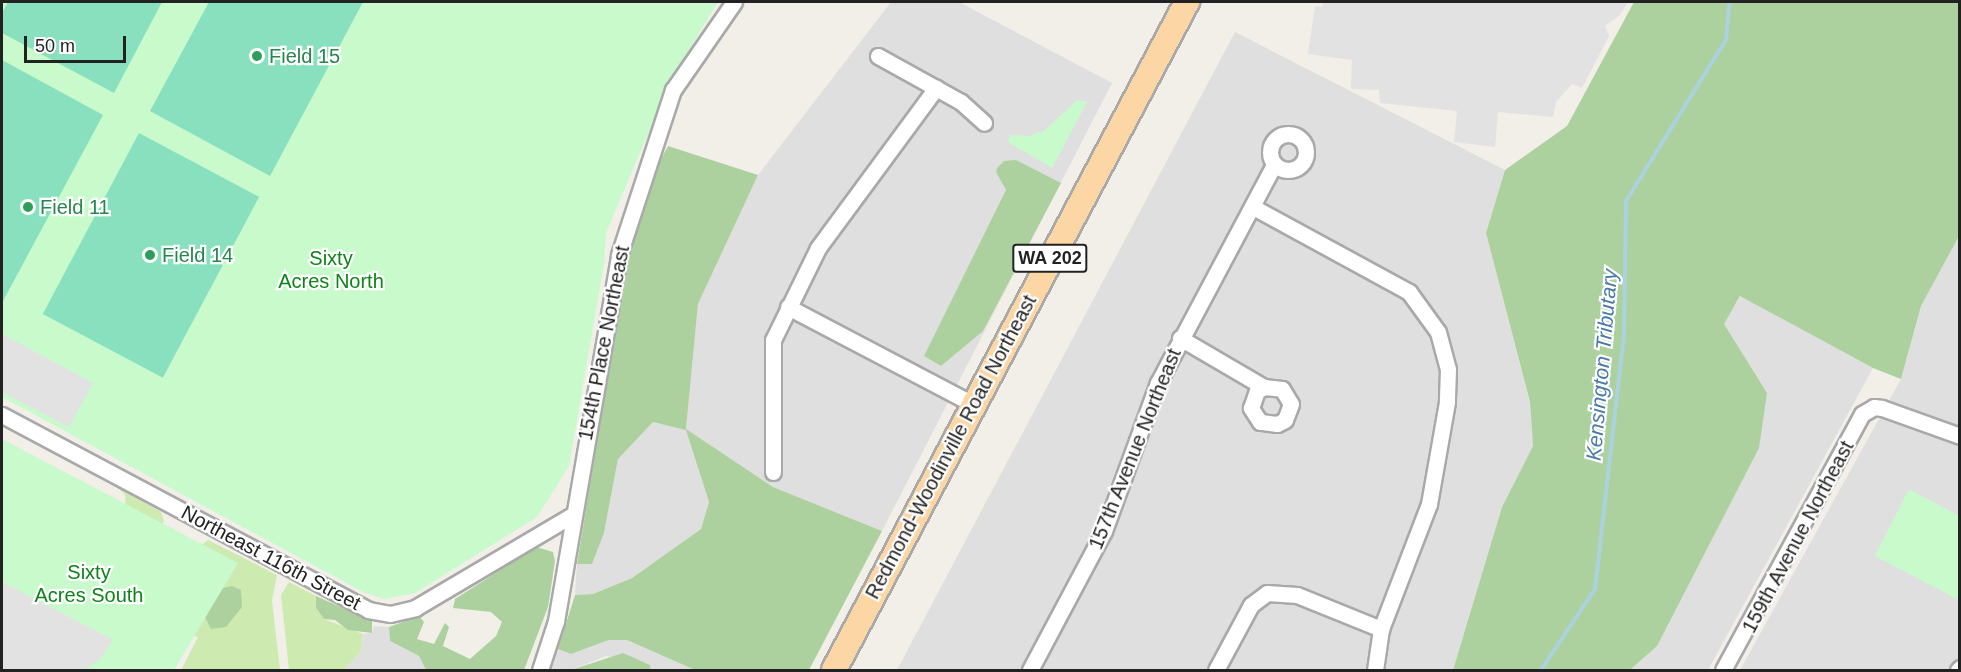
<!DOCTYPE html>
<style>
body{margin:0}
#map{position:relative;width:1961px;height:672px;overflow:hidden;background:#f2efe9;font-family:Helvetica,sans-serif}
div>[style]{position:absolute}
.residential>*{inset:0;background:#e0dfdf}
.grass>*{inset:0;background:#cdebb0}
.forest>*{inset:0;background:#add19e}
.park>*{inset:0;background:#c8facc}
.pitch>*{inset:0;background:#88e0be;transform-origin:0 0}
.parking>*{inset:0;background:#e2e2e2}
.stream>*{height:4px;margin:-2px;padding:0 2px;transform-origin:2px;border-radius:2px;background:#aad3df}
.roads{filter:drop-shadow(2px 0 #a9a9a9) drop-shadow(-2px 0 #a9a9a9) drop-shadow(0 2px #a9a9a9) drop-shadow(0 -2px #a9a9a9)}
.minor>*{height:15px;margin:-7.5px;padding:0 7.5px;transform-origin:7.5px;border-radius:7.5px;background:#fff}
.minor>.ring{margin:-7.5px;padding:0;box-sizing:content-box;background:none;border:15px solid #fff;border-radius:50%}
.primary>*{height:24px;margin:-12px;padding:0 12px;transform-origin:12px;border-radius:12px;background:#fcd6a4}
.dots>*{width:16px;height:16px;translate:-50% -50%;box-sizing:border-box;border:3px solid #fff;border-radius:50%}
span{translate:-50% -50%;white-space:nowrap;text-align:center;line-height:1.15;-webkit-text-stroke:4.5px #fff;paint-order:stroke}
.shield-label span{padding:2px 4px;background:#fff;border:2px solid;border-radius:4px;-webkit-text-stroke-width:0}
.shield-label{font-size:18px;color:#222;font-weight:700}
.leisure-label{font-size:20px;color:#27864d}
.left{translate:0 -50%;text-align:left}
.park-label{font-size:20px;color:#0c8416}
.street-label{font-size:20px;color:#222}
.water-label{font-size:21px;color:#4a7aab;font-style:italic}
.frame{position:absolute;inset:0;border:3px solid #222;pointer-events:none}
.scale{position:absolute;left:24px;top:36px;width:102px;height:27px;box-sizing:border-box;border:3px solid #222;border-top:0;padding-left:8px;font-size:18px;line-height:21px;white-space:nowrap;color:#222;-webkit-text-stroke:4px #fff;paint-order:stroke}
</style>
<div id="map">
<div class="residential">
<div style="clip-path:polygon(891px 2px,959px 2px,1112px 83px,882px 531px,773px 487px,687px 430px,709px 502px,701px 529px,632px 578px,593px 594px,575px 595px,577px 564px,592px 563px,604px 533px,618px 459px,653px 422px,686px 429px,698px 304px,758px 175px)"></div>
<div style="clip-path:polygon(1235px 32px,1505px 170px,1486px 233px,1530px 403px,1533px 446px,1502px 507px,1453px 670px,897px 670px)"></div>
<div style="clip-path:polygon(1959px 236px,1959px 670px,1740px 670px,1901px 379px,1921px 306px)"></div>
<div style="clip-path:polygon(1741px 296px,1873px 368px,1708px 670px,1630px 670px,1657px 646px,1767px 393px,1723px 324px)"></div>
<div style="clip-path:polygon(374px 626px,389px 627px,390px 641px,419px 656px,426px 670px,344px 670px,361px 651px,363px 634px,372px 633px)"></div>
<div style="clip-path:polygon(610px 640px,627px 640px,695px 670px,651px 670px,650px 665px,606px 656px,571px 670px,551px 670px,558px 649px,571px 654px)"></div>
</div>
<div class="grass">
<div style="clip-path:polygon(115px 485px,161px 512px,164px 521px,130px 583px,125px 495px)"></div>
<div style="clip-path:polygon(208px 540px,277px 575px,272px 601px,280px 670px,181px 670px,198px 637px,168px 629px,199px 547px)"></div>
<div style="clip-path:polygon(289px 582px,316px 596px,316px 608px,324px 619px,363px 634px,361px 651px,344px 670px,289px 670px,281px 595px)"></div>
</div>
<div class="forest">
<div style="clip-path:polygon(1634px 2px,1959px 2px,1959px 236px,1921px 306px,1901px 379px,1873px 368px,1740px 296px,1724px 324px,1767px 393px,1759px 448px,1657px 646px,1630px 670px,1453px 670px,1502px 507px,1533px 446px,1530px 402px,1486px 233px,1505px 170px,1567px 126px)"></div>
<div style="clip-path:polygon(668px 146px,758px 175px,698px 304px,686px 429px,773px 487px,882px 531px,809px 670px,695px 670px,627px 640px,609px 640px,571px 654px,558px 649px,575px 595px,593px 594px,632px 578px,701px 529px,709px 502px,686px 430px,653px 422px,618px 459px,604px 533px,592px 564px,577px 564px,625px 269px,653px 174px)"></div>
<div style="clip-path:polygon(1016px 160px,1061px 183px,983px 331px,941px 366px,924px 356px,1006px 190px,996px 172px,997px 168px,1004px 161px)"></div>
<div style="clip-path:polygon(536px 547px,553px 552px,555px 561px,548px 607px,524px 670px,426px 670px,419px 656px,390px 641px,389px 627px,419px 616px,424px 622px,417px 639px,434px 644px,445px 623px,449px 627px,443px 646px,470px 659px,496px 636px,502px 622px,491px 612px,453px 608px,455px 599px)"></div>
<div style="clip-path:polygon(232px 586px,241px 590px,242px 607px,226px 627px,211px 629px,202px 611px,214px 590px)"></div>
<div style="clip-path:polygon(316px 596px,372px 621px,372px 633px,348px 630px,335px 620px,324px 619px,316px 608px)"></div>
<div style="clip-path:polygon(623px 653px,650px 665px,651px 670px,571px 670px)"></div>
</div>
<div class="park">
<div style="clip-path:polygon(2px 2px,718px 2px,671px 79px,606px 233px,604px 264px,569px 466px,537px 517px,415px 593px,384px 599px,363px 592px,2px 397px)"></div>
<div style="clip-path:polygon(1077px 100px,1087px 102px,1052px 168px,1008px 142px,1011px 135px,1029px 136px,1045px 130px)"></div>
<div style="clip-path:polygon(2px 439px,238px 563px,174px 670px,2px 670px)"></div>
<div style="clip-path:polygon(1909px 489px,1959px 516px,1959px 600px,1875px 556px)"></div>
</div>
<div class="pitch">
<div style="clip-path:polygon(8px 2px,162px 2px,114px 93px,2px 33px,2px 13px)"></div>
<div style="clip-path:polygon(209px 2px,363px 2px,270px 176px,150px 111px)"></div>
<div style="clip-path:polygon(2px 60px,103px 115px,3px 301px,2px 300px)"></div>
<div style="left:139px;top:133px;width:136px;height:205px;rotate:28deg"></div>
</div>
<div class="parking">
<div style="clip-path:polygon(1323px 2px,1628px 2px,1620px 15px,1605px 26px,1609px 36px,1582px 88px,1572px 84px,1556px 102px,1553px 117px,1498px 112px,1495px 147px,1454px 142px,1457px 111px,1380px 103px,1379px 90px,1351px 89px,1352px 60px,1308px 54px,1315px 6px,1322px 7px)"></div>
<div style="clip-path:polygon(2px 334px,93px 383px,69px 427px,2px 392px)"></div>
<div style="clip-path:polygon(2px 582px,108px 637px,113px 640px,100px 659px,84px 670px,2px 670px)"></div>
</div>
<div class="stream">
<div style="left:1541px;top:670px;width:97px;rotate:-56.3deg"></div>
<div style="left:1595px;top:589px;width:257px;rotate:-83.5deg"></div>
<div style="left:1624px;top:334px;width:133px;rotate:-89.1deg"></div>
<div style="left:1626px;top:201px;width:190px;rotate:-58.2deg"></div>
<div style="left:1726px;top:40px;width:38px;rotate:-85deg"></div>
</div>
<div class="roads">
<div class="minor">
<div style="left:878px;top:56px;width:95px;rotate:29deg"></div>
<div style="left:961px;top:102px;width:31px;rotate:42deg"></div>
<div class="ring" style="left:1270px;top:134px;width:21px;height:21px"></div>
<div style="left:1253px;top:207px;width:178px;rotate:28.6deg"></div>
<div style="left:1409px;top:292px;width:49px;rotate:54.1deg"></div>
<div style="left:1438px;top:332px;width:38px;rotate:75deg"></div>
<div style="left:1448px;top:369px;width:33px;rotate:92deg"></div>
<div style="left:1447px;top:402px;width:104px;rotate:100deg"></div>
<div style="left:1429px;top:504px;width:134px;rotate:111deg"></div>
<div style="left:1381px;top:629px;width:41px;rotate:98.3deg"></div>
<div style="left:788px;top:307px;width:209px;rotate:27.7deg"></div>
<div style="left:1180px;top:338px;width:97px;rotate:30.3deg"></div>
<div style="left:1264px;top:387px;width:18px;rotate:6deg"></div>
<div style="left:1282px;top:389px;width:17px;rotate:59deg"></div>
<div style="left:1291px;top:404px;width:17px;rotate:111deg"></div>
<div style="left:1285px;top:420px;width:9px;rotate:153deg"></div>
<div style="left:1277px;top:424px;width:17px;rotate:-173deg"></div>
<div style="left:1260px;top:422px;width:17px;rotate:-123deg"></div>
<div style="left:1251px;top:408px;width:18px;rotate:-71deg"></div>
<div style="left:1257px;top:391px;width:8px;rotate:-30deg"></div>
<div style="left:2px;top:415px;width:415px;rotate:28deg"></div>
<div style="left:368px;top:610px;width:22px;rotate:10deg"></div>
<div style="left:390px;top:614px;width:26px;rotate:-13deg"></div>
<div style="left:415px;top:608px;width:182px;rotate:-30.6deg"></div>
<div style="left:773px;top:472px;width:132px;rotate:-90deg"></div>
<div style="left:773px;top:340px;width:102px;rotate:-63.9deg"></div>
<div style="left:818px;top:248px;width:199px;rotate:-53.6deg"></div>
<div style="left:540px;top:670px;width:52px;rotate:-71.9deg"></div>
<div style="left:556px;top:621px;width:371px;rotate:-80.2deg"></div>
<div style="left:619px;top:255px;width:174px;rotate:-71.9deg"></div>
<div style="left:673px;top:90px;width:107px;rotate:-55.3deg"></div>
<div style="left:1030px;top:670px;width:157px;rotate:-62deg"></div>
<div style="left:1104px;top:531px;width:158px;rotate:-70deg"></div>
<div style="left:1158px;top:383px;width:247px;rotate:-62deg"></div>
<div style="left:1216px;top:670px;width:74px;rotate:-61.7deg"></div>
<div style="left:1251px;top:605px;width:20px;rotate:-37deg"></div>
<div style="left:1267px;top:593px;width:30px;rotate:4deg"></div>
<div style="left:1297px;top:595px;width:91px;rotate:22deg"></div>
<div style="left:1723px;top:670px;width:291px;rotate:-61.5deg"></div>
<div style="left:1862px;top:414px;width:14px;rotate:-30deg"></div>
<div style="left:1874px;top:407px;width:8px;rotate:7deg"></div>
<div style="left:1882px;top:408px;width:83px;rotate:19.7deg"></div>
<div style="left:1958px;top:670px;width:3px;rotate:-45deg"></div>
</div>
<div class="primary">
<div style="left:834px;top:670px;width:756px;rotate:-62.15deg"></div>
</div>
</div>
<div class="dots">
<div style="left:257px;top:56px;background:#2e9e5b"></div>
<div style="left:28px;top:207px;background:#2e9e5b"></div>
<div style="left:150px;top:255px;background:#2e9e5b"></div>
</div>
<div class="shield-label">
<span style="left:1050px;top:258px">WA 202</span>
</div>
<div class="leisure-label">
<span class="left" style="left:269px;top:56px">Field 15</span>
<span class="left" style="left:40px;top:207px">Field 11</span>
<span class="left" style="left:162px;top:255px">Field 14</span>
</div>
<div class="park-label">
<span style="left:331px;top:270px">Sixty<br>Acres North</span>
<span style="left:89px;top:584px">Sixty<br>Acres South</span>
</div>
<div class="street-label">
<span style="left:604px;top:343px;rotate:-79deg">154th Place Northeast</span>
<span style="left:951px;top:447px;rotate:-62deg">Redmond-Woodinville Road Northeast</span>
<span style="left:1135px;top:449px;rotate:-68deg">157th Avenue Northeast</span>
<span style="left:1798px;top:537px;rotate:-62deg">159th Avenue Northeast</span>
<span style="left:271px;top:558px;rotate:28deg">Northeast 116th Street</span>
</div>
<div class="water-label">
<span style="left:1602px;top:365px;rotate:-85deg">Kensington Tributary</span>
</div>
<div class="frame"></div>
<div class="scale">50 m</div>
</div>
